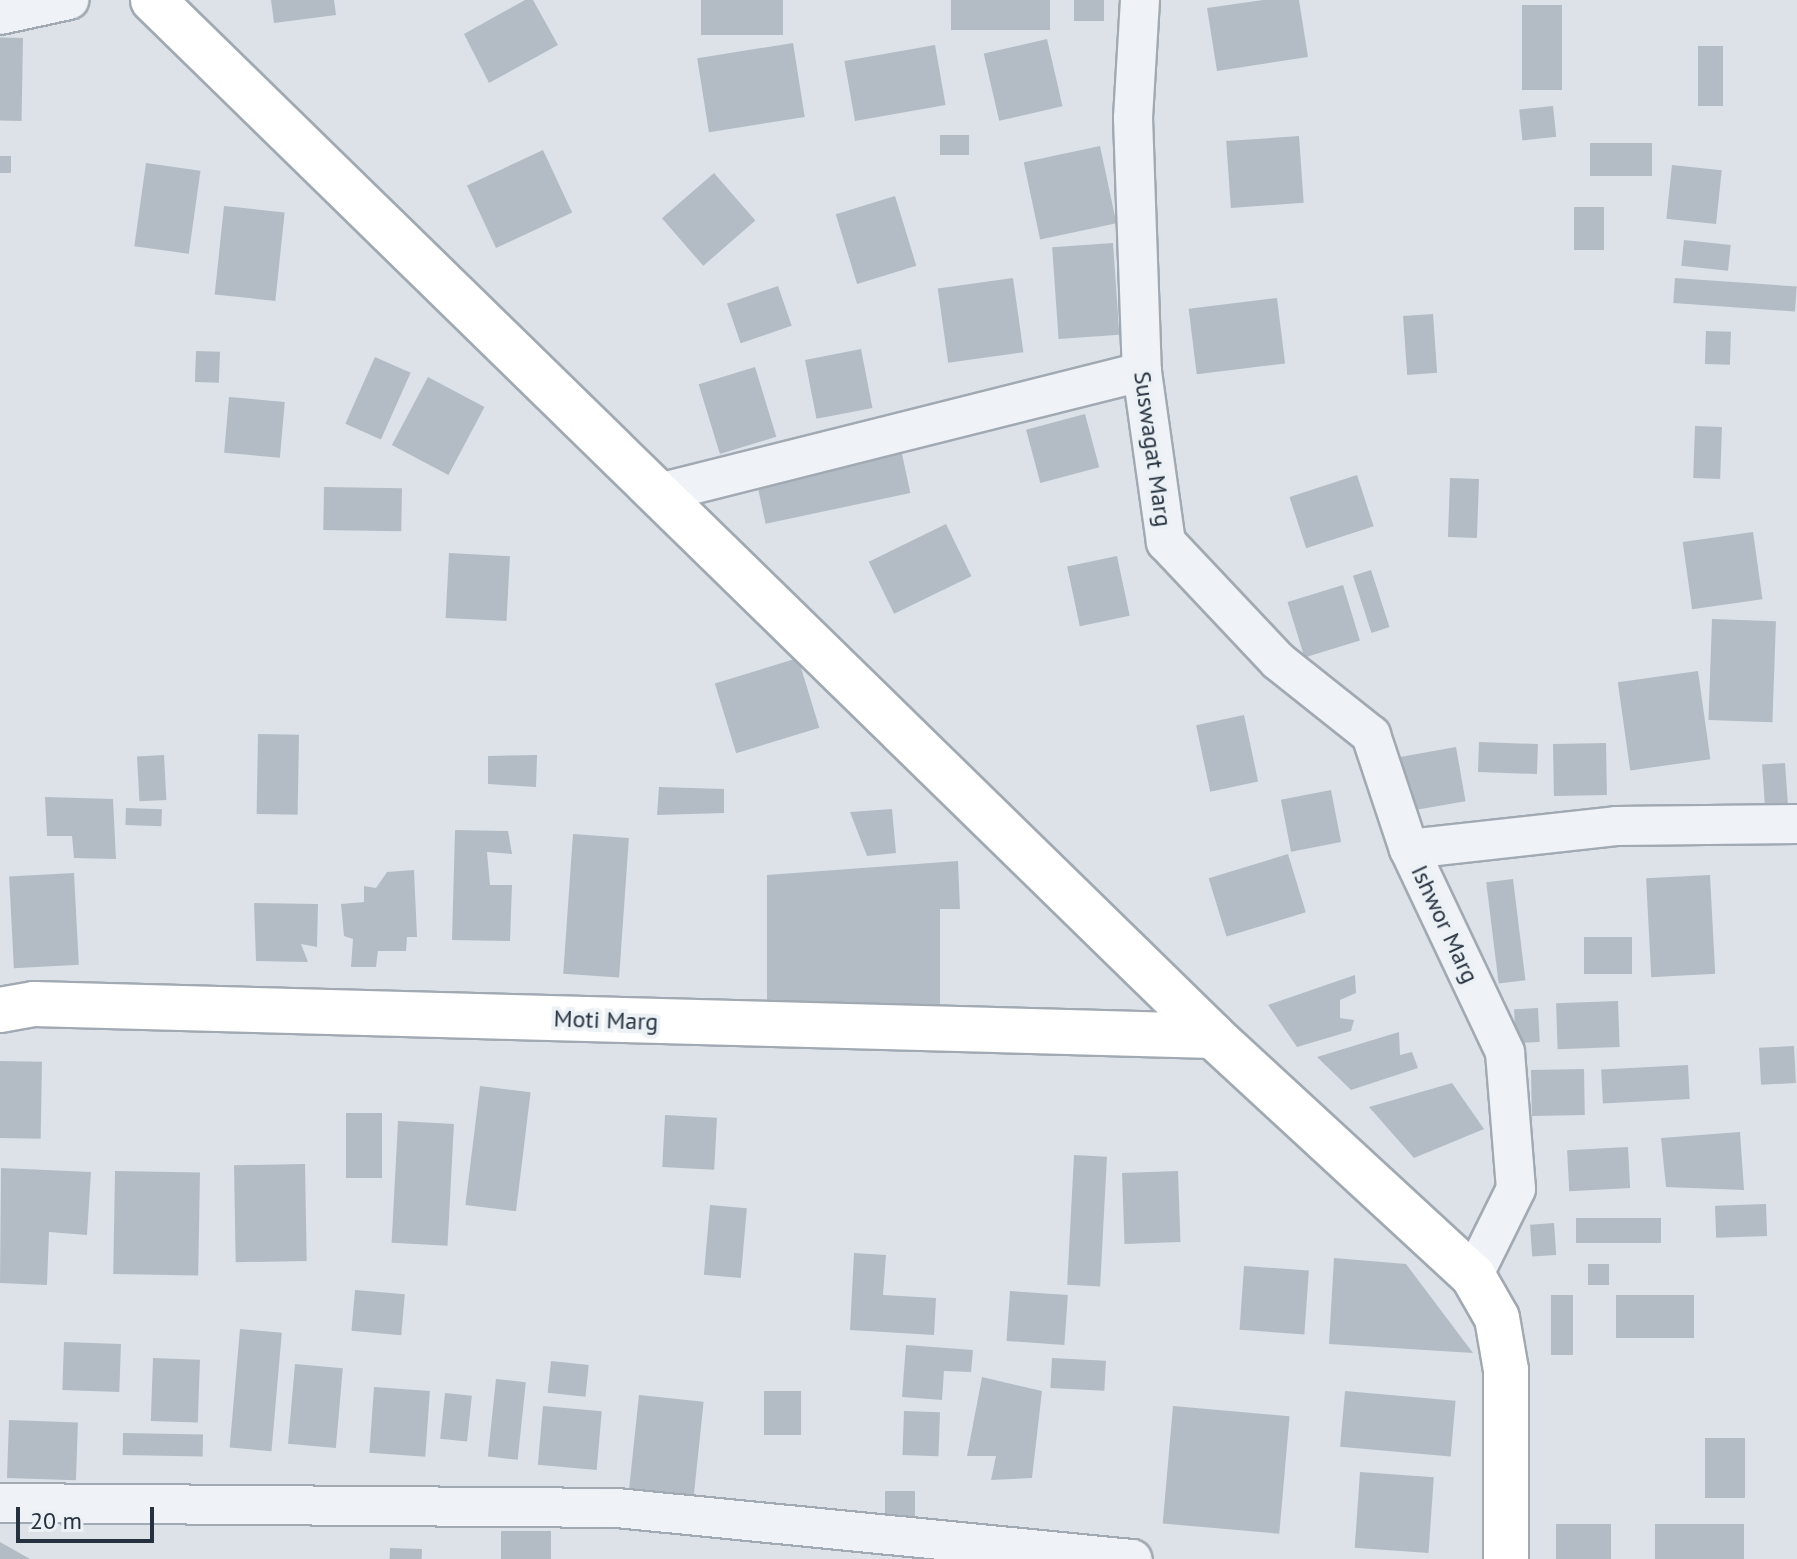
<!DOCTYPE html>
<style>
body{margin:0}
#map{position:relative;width:1797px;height:1559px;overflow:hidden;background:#dce2e8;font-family:"PT Sans",sans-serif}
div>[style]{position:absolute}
.building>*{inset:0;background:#b3bcc5;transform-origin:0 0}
.roads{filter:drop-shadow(2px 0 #a1a9b2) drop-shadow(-2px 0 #a1a9b2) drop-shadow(0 2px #a1a9b2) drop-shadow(0 -2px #a1a9b2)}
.street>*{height:38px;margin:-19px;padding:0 19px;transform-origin:19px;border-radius:19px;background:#eff2f6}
.secondary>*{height:44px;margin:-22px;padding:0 22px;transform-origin:22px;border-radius:22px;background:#fff}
span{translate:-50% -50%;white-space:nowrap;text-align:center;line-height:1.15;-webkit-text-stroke:8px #ecf1f5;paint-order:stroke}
.street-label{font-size:24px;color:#25313f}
.scale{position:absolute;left:16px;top:1507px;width:138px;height:36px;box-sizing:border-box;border:4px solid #25313f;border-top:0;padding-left:10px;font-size:24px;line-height:28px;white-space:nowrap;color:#25313f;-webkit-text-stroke:6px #ecf1f5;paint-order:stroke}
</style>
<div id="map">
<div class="building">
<div style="clip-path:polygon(271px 0,334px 0,336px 15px,274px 23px)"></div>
<div style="clip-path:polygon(525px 0,533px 0,558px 45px,489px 83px,464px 34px)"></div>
<div style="left:701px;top:0;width:82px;height:35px"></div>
<div style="left:951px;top:0;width:99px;height:30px"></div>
<div style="left:1074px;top:0;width:30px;height:21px"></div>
<div style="clip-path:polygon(1263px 0,1299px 0,1308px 57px,1217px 71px,1207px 8px)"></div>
<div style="left:1522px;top:5px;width:40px;height:85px"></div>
<div style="left:23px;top:38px;width:83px;height:23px;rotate:91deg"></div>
<div style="left:1047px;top:39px;width:69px;height:65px;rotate:77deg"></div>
<div style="left:793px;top:43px;width:75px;height:97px;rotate:81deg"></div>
<div style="left:935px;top:45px;width:61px;height:92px;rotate:80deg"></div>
<div style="left:1698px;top:46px;width:25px;height:60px"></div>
<div style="left:1553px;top:106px;width:31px;height:34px;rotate:84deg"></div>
<div style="left:969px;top:135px;width:20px;height:29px;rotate:90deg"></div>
<div style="left:1299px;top:136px;width:67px;height:73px;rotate:86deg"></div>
<div style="left:1590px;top:143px;width:62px;height:33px"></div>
<div style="left:1100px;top:146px;width:79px;height:78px;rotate:78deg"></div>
<div style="left:543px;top:150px;width:69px;height:84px;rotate:65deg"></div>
<div style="left:0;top:156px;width:11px;height:17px"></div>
<div style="left:146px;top:163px;width:55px;height:84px;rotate:8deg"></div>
<div style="left:1672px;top:165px;width:50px;height:54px;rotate:6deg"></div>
<div style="left:714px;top:173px;width:63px;height:69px;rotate:49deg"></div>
<div style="left:895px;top:196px;width:73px;height:62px;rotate:73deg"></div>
<div style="left:224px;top:206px;width:61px;height:89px;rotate:6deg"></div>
<div style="left:1574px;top:207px;width:30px;height:43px"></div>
<div style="left:1684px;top:240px;width:47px;height:26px;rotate:6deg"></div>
<div style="left:1113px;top:243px;width:92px;height:61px;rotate:86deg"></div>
<div style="left:1013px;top:278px;width:75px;height:76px;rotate:82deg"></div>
<div style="left:1675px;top:278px;width:122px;height:25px;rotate:4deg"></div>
<div style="left:778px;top:286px;width:42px;height:54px;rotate:71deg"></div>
<div style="left:1277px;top:298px;width:66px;height:89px;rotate:83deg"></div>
<div style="left:1433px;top:314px;width:59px;height:30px;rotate:86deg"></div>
<div style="left:1706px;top:331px;width:25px;height:33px;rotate:2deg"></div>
<div style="left:861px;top:349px;width:60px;height:57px;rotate:79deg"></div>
<div style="left:196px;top:351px;width:24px;height:31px;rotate:2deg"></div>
<div style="left:375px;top:357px;width:39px;height:73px;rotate:24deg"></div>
<div style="left:755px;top:367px;width:73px;height:59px;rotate:73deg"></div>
<div style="left:428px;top:377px;width:64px;height:77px;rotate:28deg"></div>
<div style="left:229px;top:397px;width:56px;height:56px;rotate:5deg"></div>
<div style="left:1085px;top:414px;width:55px;height:61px;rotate:75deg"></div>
<div style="left:1695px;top:426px;width:27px;height:52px;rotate:2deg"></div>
<div style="left:901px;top:449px;width:45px;height:148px;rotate:78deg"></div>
<div style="left:1357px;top:475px;width:54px;height:71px;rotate:72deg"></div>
<div style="left:1450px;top:478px;width:29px;height:59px;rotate:2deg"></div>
<div style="left:324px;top:487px;width:78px;height:43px;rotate:1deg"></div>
<div style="left:946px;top:524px;width:58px;height:86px;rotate:64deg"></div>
<div style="left:1753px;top:532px;width:68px;height:71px;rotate:82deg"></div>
<div style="left:449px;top:553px;width:61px;height:65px;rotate:3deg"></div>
<div style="left:1117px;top:556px;width:61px;height:51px;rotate:78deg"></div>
<div style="left:1371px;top:570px;width:60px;height:19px;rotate:72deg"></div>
<div style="left:1343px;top:585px;width:58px;height:58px;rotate:73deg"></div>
<div style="left:1712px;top:619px;width:64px;height:101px;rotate:2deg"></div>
<div style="left:798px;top:658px;width:73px;height:87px;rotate:73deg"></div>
<div style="left:1698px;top:671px;width:89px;height:81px;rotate:82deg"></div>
<div style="left:1244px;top:715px;width:68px;height:49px;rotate:78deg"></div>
<div style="left:258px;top:734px;width:41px;height:80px;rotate:1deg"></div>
<div style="left:1479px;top:742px;width:59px;height:30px;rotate:2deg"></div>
<div style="left:1606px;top:743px;width:52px;height:53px;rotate:89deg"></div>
<div style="left:1456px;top:747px;width:55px;height:57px;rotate:80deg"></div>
<div style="left:164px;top:755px;width:45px;height:27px;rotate:87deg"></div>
<div style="clip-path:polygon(537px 755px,536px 787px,488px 784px,488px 756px)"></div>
<div style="left:1785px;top:763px;width:42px;height:23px;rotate:86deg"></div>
<div style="clip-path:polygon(659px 787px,724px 789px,724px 813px,657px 815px)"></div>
<div style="left:1331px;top:790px;width:53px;height:51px;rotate:79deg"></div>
<div style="clip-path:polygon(45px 797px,113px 799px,116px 859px,74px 858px,72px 836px,47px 836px)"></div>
<div style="left:126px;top:808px;width:36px;height:17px;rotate:2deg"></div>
<div style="clip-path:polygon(892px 809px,896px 853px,867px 856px,850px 812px)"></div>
<div style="clip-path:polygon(455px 830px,508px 831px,512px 854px,487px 852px,490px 885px,512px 885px,510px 941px,452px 940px)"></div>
<div style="left:573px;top:834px;width:56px;height:140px;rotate:4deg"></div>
<div style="left:1288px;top:854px;width:61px;height:83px;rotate:73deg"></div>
<div style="clip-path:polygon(958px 861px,960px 909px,940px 909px,940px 1015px,767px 1012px,767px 875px)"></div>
<div style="clip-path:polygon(414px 870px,417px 937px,407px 937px,406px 951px,378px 951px,376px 967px,351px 967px,353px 939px,344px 936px,341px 904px,364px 902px,364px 886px,376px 888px,387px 872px)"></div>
<div style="left:74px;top:873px;width:92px;height:65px;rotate:87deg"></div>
<div style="left:1710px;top:875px;width:99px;height:64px;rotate:87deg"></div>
<div style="left:1513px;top:879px;width:102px;height:27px;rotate:83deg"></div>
<div style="clip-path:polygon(254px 903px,318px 904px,317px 947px,301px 944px,308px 962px,256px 961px)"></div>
<div style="left:1632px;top:937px;width:37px;height:48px;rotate:90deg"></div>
<div style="clip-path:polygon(1355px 975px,1356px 993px,1340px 1000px,1340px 1018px,1354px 1020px,1351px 1031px,1297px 1047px,1268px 1005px)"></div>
<div style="left:1618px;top:1001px;width:46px;height:62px;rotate:88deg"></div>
<div style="left:1538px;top:1008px;width:34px;height:24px;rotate:87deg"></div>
<div style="clip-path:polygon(1399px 1032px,1400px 1055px,1412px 1052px,1418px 1068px,1351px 1090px,1317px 1057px)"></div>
<div style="left:1794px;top:1046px;width:37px;height:35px;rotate:87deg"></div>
<div style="left:0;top:1061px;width:42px;height:77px;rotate:1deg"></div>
<div style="left:1688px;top:1065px;width:34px;height:87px;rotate:87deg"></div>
<div style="left:1584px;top:1069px;width:46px;height:53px;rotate:89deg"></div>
<div style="clip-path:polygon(1452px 1083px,1484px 1129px,1414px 1158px,1369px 1107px)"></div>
<div style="left:480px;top:1086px;width:51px;height:120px;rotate:7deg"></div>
<div style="left:346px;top:1113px;width:36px;height:65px"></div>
<div style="left:665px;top:1115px;width:52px;height:52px;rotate:3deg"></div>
<div style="left:398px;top:1121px;width:56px;height:122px;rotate:3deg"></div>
<div style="clip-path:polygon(1740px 1132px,1744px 1190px,1666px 1187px,1661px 1138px)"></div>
<div style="left:1628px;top:1147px;width:41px;height:61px;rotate:87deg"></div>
<div style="left:1074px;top:1155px;width:33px;height:130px;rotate:3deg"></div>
<div style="left:305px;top:1164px;width:97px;height:71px;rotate:89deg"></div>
<div style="clip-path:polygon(1px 1168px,91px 1172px,87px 1235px,49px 1232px,47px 1285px,0 1283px)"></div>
<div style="left:115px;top:1171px;width:85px;height:103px;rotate:1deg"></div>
<div style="left:1178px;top:1171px;width:71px;height:56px;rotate:88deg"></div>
<div style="left:1766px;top:1204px;width:32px;height:51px;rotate:88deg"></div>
<div style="left:710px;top:1205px;width:37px;height:70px;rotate:5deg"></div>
<div style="left:1661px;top:1218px;width:25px;height:85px;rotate:90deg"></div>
<div style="left:1554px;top:1223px;width:32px;height:24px;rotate:86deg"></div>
<div style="clip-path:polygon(854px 1253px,886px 1255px,883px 1295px,936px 1298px,934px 1335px,850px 1330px)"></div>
<div style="clip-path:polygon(1334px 1258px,1406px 1264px,1473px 1353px,1329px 1344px)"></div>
<div style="left:1588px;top:1264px;width:21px;height:21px"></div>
<div style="left:1244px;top:1266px;width:65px;height:64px;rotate:4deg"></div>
<div style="left:355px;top:1290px;width:50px;height:41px;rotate:5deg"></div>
<div style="left:1010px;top:1291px;width:58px;height:50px;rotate:4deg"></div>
<div style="left:1551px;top:1295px;width:22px;height:60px"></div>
<div style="left:1616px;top:1295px;width:78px;height:43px"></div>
<div style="left:240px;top:1329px;width:42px;height:119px;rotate:5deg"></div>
<div style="left:64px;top:1342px;width:57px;height:48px;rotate:2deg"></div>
<div style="clip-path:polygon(906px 1345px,973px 1350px,971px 1372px,944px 1371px,942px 1400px,902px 1397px)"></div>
<div style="left:153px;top:1358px;width:47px;height:63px;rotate:2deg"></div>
<div style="left:1052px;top:1358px;width:54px;height:30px;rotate:3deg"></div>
<div style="left:551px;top:1361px;width:38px;height:32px;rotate:6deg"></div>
<div style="left:295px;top:1364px;width:48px;height:80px;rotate:5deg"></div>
<div style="clip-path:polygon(982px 1377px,1042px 1391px,1032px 1478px,991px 1480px,996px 1456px,967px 1456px)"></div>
<div style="left:496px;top:1379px;width:30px;height:78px;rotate:6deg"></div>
<div style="left:374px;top:1387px;width:56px;height:66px;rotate:4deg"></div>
<div style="left:764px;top:1391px;width:37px;height:44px"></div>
<div style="left:1345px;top:1391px;width:111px;height:56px;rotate:5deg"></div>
<div style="left:445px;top:1393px;width:27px;height:46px;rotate:6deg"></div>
<div style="left:639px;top:1395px;width:65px;height:96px;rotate:6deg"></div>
<div style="left:543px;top:1406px;width:59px;height:59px;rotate:5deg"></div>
<div style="left:1173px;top:1406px;width:117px;height:118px;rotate:5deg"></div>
<div style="left:904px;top:1411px;width:36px;height:44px;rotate:2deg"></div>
<div style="left:9px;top:1420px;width:69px;height:58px;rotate:2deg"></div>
<div style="left:123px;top:1433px;width:80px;height:22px;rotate:1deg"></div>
<div style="left:1705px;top:1438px;width:40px;height:60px"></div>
<div style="left:1360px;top:1472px;width:74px;height:76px;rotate:4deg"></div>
<div style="left:885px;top:1491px;width:30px;height:27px"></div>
<div style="left:1556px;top:1524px;width:55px;height:35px"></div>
<div style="left:1655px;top:1524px;width:89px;height:35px"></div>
<div style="left:501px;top:1531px;width:50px;height:28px"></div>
<div style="clip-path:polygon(0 1542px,30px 1559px,0 1559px)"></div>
<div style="left:390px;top:1548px;width:32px;height:11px;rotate:2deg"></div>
</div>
<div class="roads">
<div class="street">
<div style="left:1140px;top:0;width:118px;rotate:93.4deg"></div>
<div style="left:1133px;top:118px;width:254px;rotate:88deg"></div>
<div style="left:1142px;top:372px;width:172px;rotate:82deg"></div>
<div style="left:1166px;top:542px;width:163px;rotate:46.7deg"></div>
<div style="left:1278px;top:661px;width:119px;rotate:38.5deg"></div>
<div style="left:1371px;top:735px;width:120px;rotate:71.6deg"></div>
<div style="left:0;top:15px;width:71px;rotate:-12.3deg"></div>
<div style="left:663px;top:492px;width:494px;rotate:-14.1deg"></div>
<div style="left:1473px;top:1276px;width:97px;rotate:-63.7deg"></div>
<div style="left:1516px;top:1189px;width:137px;rotate:-94.6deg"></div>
<div style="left:1505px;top:1052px;width:225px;rotate:-115.3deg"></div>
<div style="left:1409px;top:849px;width:208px;rotate:-6.3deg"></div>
<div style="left:1616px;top:826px;width:181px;rotate:-0.6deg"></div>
<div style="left:0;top:1503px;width:617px;rotate:0.46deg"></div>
<div style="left:617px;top:1508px;width:518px;rotate:5.66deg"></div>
</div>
<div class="secondary">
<div style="left:153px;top:0;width:1482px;rotate:44.34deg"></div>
<div style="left:1213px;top:1036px;width:354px;rotate:42.7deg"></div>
<div style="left:1473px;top:1276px;width:48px;rotate:60.3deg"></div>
<div style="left:1497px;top:1318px;width:53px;rotate:80.2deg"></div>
<div style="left:1506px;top:1370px;width:189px;rotate:90deg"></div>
<div style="left:0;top:1010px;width:35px;rotate:-10deg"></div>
<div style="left:34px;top:1004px;width:1179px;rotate:1.55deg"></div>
</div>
</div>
<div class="street-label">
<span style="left:1153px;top:449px;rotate:82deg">Suswagat Marg</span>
<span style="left:1445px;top:924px;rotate:65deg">Ishwor Marg</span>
<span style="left:606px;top:1020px;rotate:2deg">Moti Marg</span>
</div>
<div class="scale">20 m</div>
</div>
